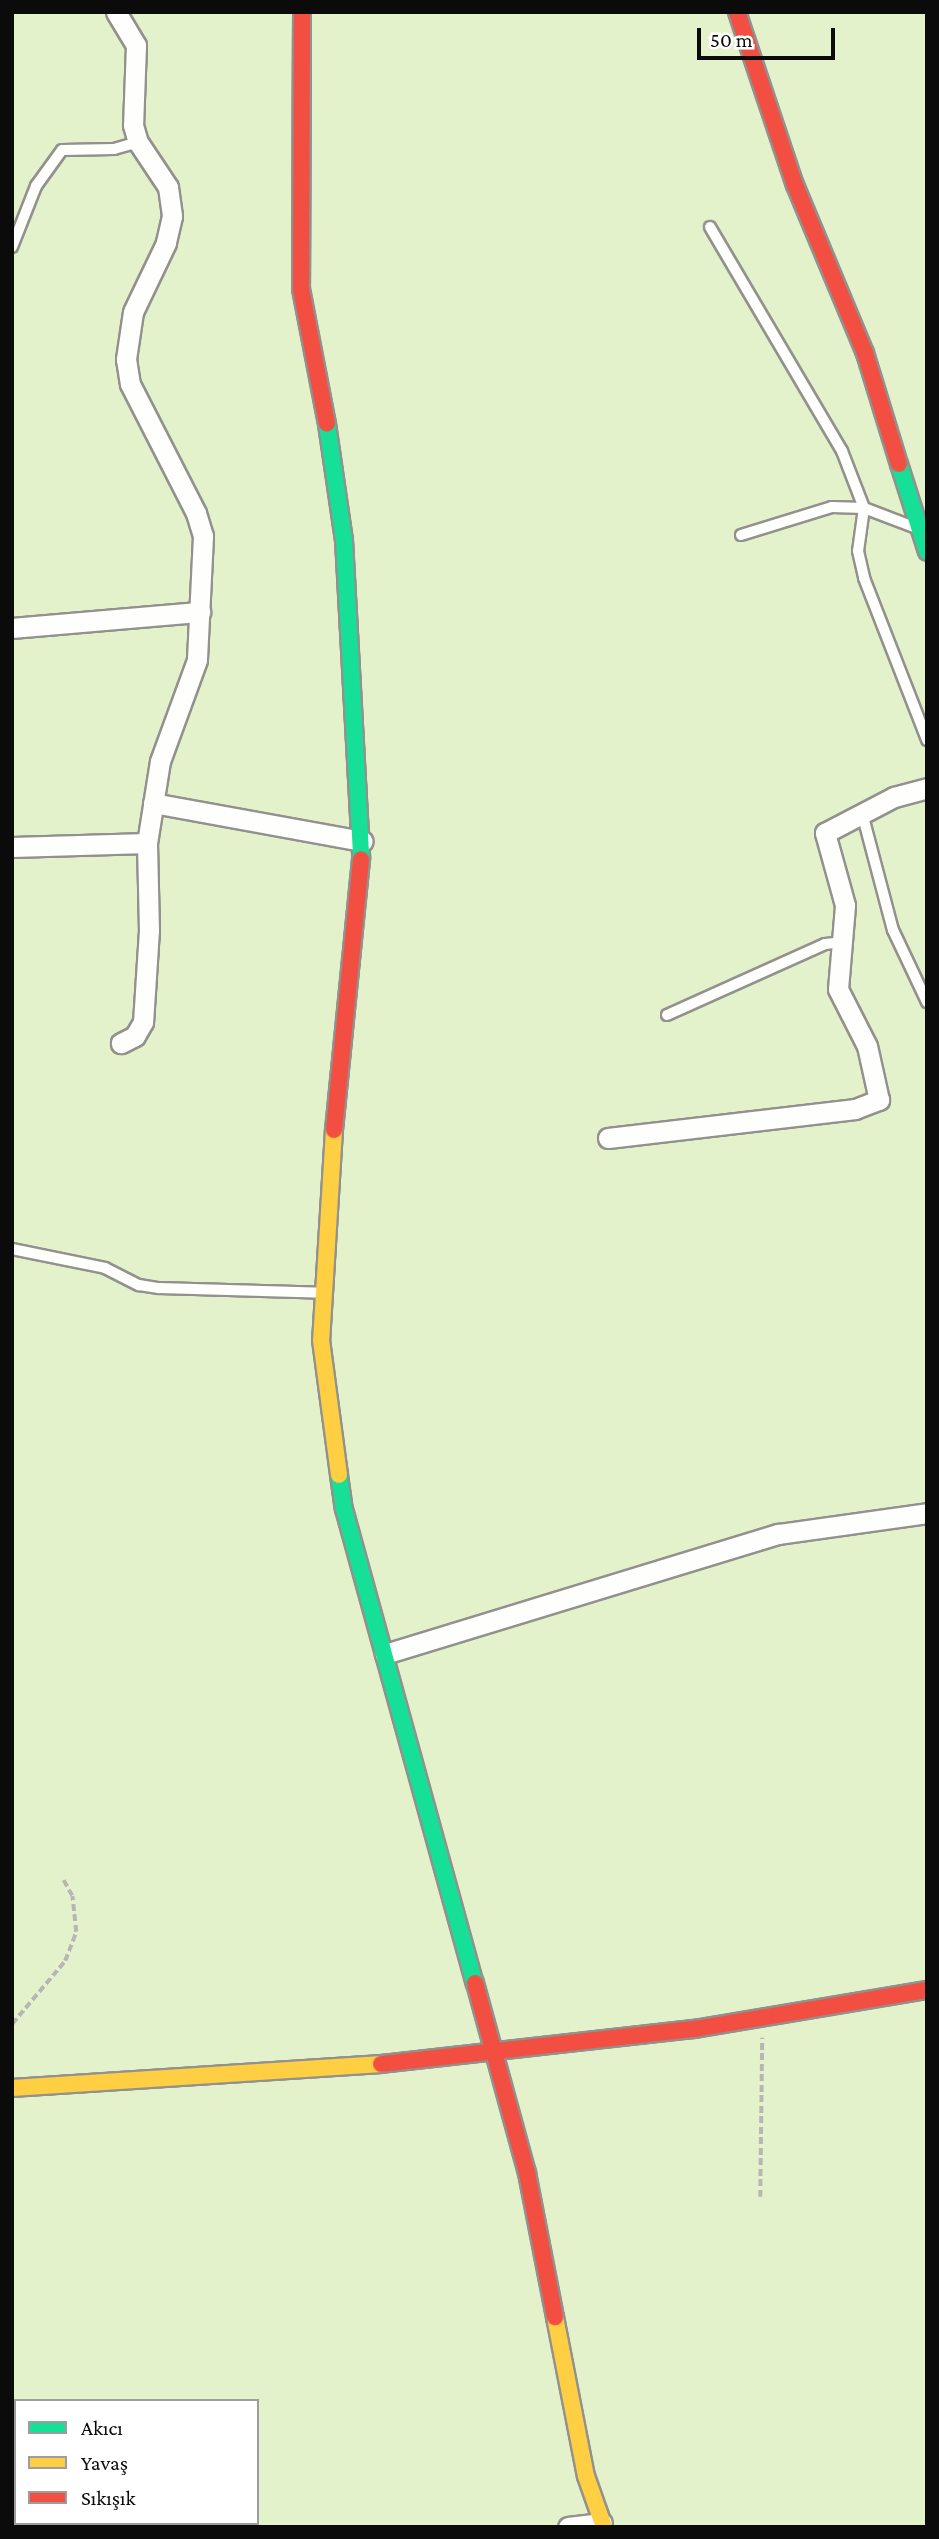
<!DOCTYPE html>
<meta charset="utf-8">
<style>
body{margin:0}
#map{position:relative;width:939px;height:2539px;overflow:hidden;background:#faf7ee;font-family:"Crimson Pro",serif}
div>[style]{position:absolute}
.green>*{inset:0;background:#e4f2cb}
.path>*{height:3.5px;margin-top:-1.75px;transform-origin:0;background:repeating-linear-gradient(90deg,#b7b6b5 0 7px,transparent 0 10.5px)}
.roads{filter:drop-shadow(2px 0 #93918d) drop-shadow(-2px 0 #93918d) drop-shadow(0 2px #93918d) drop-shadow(0 -2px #93918d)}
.lane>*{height:10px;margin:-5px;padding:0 5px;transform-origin:5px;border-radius:5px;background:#fefefc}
.street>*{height:19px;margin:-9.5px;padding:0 9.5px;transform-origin:9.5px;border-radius:9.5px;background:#fefefc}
.fast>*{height:16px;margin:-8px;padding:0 8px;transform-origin:8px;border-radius:8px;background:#16e098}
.slow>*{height:16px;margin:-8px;padding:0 8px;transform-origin:8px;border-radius:8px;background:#ffcf43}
.jam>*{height:16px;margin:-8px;padding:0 8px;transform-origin:8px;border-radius:8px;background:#f24e42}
span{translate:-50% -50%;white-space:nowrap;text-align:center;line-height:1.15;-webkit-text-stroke:7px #fff;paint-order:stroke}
.frame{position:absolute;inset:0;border:14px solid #0b0b0b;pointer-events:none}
.legend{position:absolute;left:14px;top:2399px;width:245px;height:126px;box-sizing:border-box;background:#fff;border:2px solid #9d9d9d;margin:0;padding:9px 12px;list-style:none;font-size:21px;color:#0b0b0b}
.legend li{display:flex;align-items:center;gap:14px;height:35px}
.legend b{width:35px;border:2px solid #9d9d9d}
.scale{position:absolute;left:697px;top:28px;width:138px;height:32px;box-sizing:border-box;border:4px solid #0b0b0b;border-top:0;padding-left:9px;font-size:21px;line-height:24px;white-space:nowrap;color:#0b0b0b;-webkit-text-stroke:5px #fff;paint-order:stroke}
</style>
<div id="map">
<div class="green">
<div style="clip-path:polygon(evenodd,12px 12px,927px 12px,927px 2527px,12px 2527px,12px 12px,16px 2401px,257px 2401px,257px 2523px,16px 2523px,16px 2401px)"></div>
</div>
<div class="path">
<div style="left:12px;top:2024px;width:82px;rotate:-49.9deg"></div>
<div style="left:65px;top:1961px;width:31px;rotate:-69deg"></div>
<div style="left:76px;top:1932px;width:36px;rotate:-96deg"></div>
<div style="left:72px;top:1896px;width:18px;rotate:-119deg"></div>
<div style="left:760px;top:2197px;width:159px;rotate:-89.3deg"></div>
</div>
<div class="roads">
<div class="lane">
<div style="left:710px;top:227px;width:260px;rotate:59.5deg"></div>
<div style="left:842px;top:451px;width:61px;rotate:68.9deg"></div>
<div style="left:864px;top:508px;width:43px;rotate:97.9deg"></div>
<div style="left:858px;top:551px;width:28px;rotate:77deg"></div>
<div style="left:864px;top:578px;width:174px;rotate:68.7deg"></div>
<div style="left:12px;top:247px;width:66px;rotate:-68.5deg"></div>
<div style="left:36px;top:186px;width:44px;rotate:-54.2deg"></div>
<div style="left:62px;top:150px;width:52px;rotate:-1.1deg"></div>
<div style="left:114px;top:149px;width:25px;rotate:-16deg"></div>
<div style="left:741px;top:535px;width:95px;rotate:-17.1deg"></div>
<div style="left:832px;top:507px;width:32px;rotate:2deg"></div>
<div style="left:864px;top:508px;width:53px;rotate:20.8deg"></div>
<div style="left:862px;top:813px;width:121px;rotate:75.2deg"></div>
<div style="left:893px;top:930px;width:80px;rotate:64.7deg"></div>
<div style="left:667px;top:1015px;width:173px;rotate:-24.2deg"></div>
<div style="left:825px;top:944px;width:18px;rotate:-6deg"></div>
<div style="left:12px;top:1249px;width:95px;rotate:11.5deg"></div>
<div style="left:105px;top:1268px;width:38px;rotate:27deg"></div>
<div style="left:139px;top:1285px;width:20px;rotate:9deg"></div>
<div style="left:159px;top:1288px;width:164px;rotate:1.7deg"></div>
</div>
<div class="street">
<div style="left:116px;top:12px;width:39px;rotate:59deg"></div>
<div style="left:136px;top:45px;width:80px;rotate:92.1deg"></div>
<div style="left:133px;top:125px;width:18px;rotate:74deg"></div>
<div style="left:138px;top:142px;width:54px;rotate:56.3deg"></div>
<div style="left:168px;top:187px;width:29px;rotate:82deg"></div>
<div style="left:172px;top:216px;width:28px;rotate:103deg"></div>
<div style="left:166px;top:243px;width:76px;rotate:115.6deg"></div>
<div style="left:133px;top:312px;width:48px;rotate:98.5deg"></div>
<div style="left:126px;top:359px;width:25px;rotate:81deg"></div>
<div style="left:130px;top:384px;width:145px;rotate:62.9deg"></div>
<div style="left:196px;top:513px;width:24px;rotate:73deg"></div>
<div style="left:203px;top:536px;width:124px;rotate:92.8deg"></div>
<div style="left:197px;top:660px;width:108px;rotate:110.1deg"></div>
<div style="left:160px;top:761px;width:83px;rotate:99deg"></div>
<div style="left:147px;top:843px;width:87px;rotate:88.7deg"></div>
<div style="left:149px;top:930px;width:92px;rotate:93.7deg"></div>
<div style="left:143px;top:1022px;width:16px;rotate:120deg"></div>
<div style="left:135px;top:1036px;width:16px;rotate:153deg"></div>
<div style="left:12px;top:628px;width:189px;rotate:-4.9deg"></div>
<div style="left:153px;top:803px;width:213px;rotate:10.3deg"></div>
<div style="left:12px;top:847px;width:135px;rotate:-1.7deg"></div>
<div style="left:608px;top:1138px;width:249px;rotate:-6.7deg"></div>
<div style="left:855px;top:1109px;width:26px;rotate:-21deg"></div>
<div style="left:879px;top:1100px;width:55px;rotate:-102.5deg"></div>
<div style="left:867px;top:1046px;width:64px;rotate:-117deg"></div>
<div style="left:838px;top:989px;width:84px;rotate:-85.2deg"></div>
<div style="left:845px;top:905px;width:75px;rotate:-105.5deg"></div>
<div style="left:825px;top:833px;width:78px;rotate:-27.6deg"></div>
<div style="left:894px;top:797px;width:34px;rotate:-15deg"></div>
<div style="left:385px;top:1654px;width:411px;rotate:-17deg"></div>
<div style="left:778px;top:1534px;width:150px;rotate:-8deg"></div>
<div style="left:568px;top:2527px;width:34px;rotate:-7deg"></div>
</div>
<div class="fast">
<div style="left:327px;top:424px;width:117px;rotate:81.7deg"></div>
<div style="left:344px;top:540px;width:319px;rotate:86.9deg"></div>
<div style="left:899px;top:464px;width:92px;rotate:72.3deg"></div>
<div style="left:339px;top:1475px;width:34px;rotate:82deg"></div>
<div style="left:344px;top:1509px;width:492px;rotate:74.6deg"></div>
</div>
<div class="slow">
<div style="left:334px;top:1130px;width:210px;rotate:93.5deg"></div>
<div style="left:321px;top:1340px;width:136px;rotate:82.4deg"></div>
<div style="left:12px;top:2088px;width:370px;rotate:-3.7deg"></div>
<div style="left:555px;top:2317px;width:162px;rotate:79deg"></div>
<div style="left:586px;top:2476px;width:54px;rotate:70.6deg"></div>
</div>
<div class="jam">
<div style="left:302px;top:12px;width:277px;rotate:90.2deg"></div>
<div style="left:301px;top:289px;width:137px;rotate:79.1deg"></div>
<div style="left:737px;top:12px;width:182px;rotate:71.5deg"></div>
<div style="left:795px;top:185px;width:182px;rotate:67.4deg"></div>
<div style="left:865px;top:353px;width:116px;rotate:73deg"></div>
<div style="left:334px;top:1130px;width:272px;rotate:-84.3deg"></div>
<div style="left:475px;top:1983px;width:197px;rotate:74.7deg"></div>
<div style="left:527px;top:2173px;width:147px;rotate:79deg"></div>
<div style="left:381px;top:2064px;width:315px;rotate:-6.4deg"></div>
<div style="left:694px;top:2029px;width:236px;rotate:-9.5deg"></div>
</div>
</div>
<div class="frame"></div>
<ul class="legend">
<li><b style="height:9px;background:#16e098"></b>Akıcı</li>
<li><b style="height:9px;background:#ffcf43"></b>Yavaş</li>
<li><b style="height:9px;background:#f24e42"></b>Sıkışık</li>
</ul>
<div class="scale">50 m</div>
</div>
